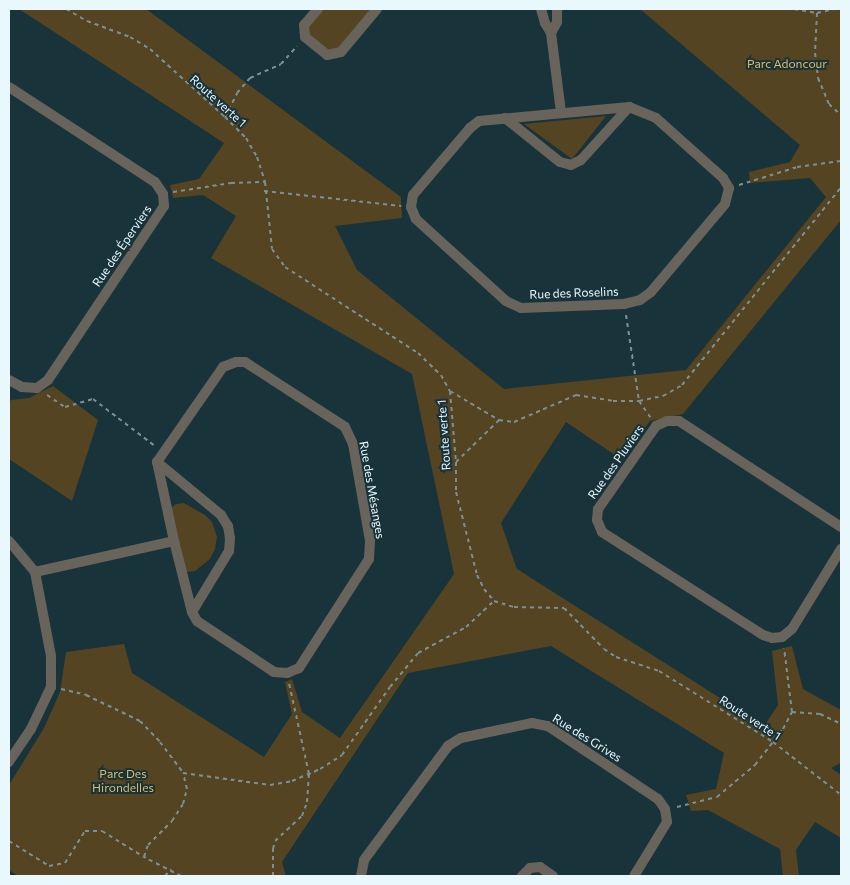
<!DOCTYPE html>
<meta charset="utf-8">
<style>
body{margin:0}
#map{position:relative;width:850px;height:885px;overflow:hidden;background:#18333a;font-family:Commissioner,sans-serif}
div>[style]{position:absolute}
.green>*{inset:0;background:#544421}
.path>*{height:2px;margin-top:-1px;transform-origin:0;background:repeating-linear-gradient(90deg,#7a9096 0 4px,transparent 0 8px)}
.minor>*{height:10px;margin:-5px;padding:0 5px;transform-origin:5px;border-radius:5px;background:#69645b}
span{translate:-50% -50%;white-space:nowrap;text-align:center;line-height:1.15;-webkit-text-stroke:4px #18333a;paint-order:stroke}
.park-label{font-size:12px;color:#e1bb64}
.street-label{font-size:12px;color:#e8f8fd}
.frame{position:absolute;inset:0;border:10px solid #e8f8fd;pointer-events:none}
</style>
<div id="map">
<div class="green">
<div style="clip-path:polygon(19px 9px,146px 9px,401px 197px,402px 218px,335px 226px,357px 270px,504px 389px,686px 370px,826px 197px,810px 178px,750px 183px,749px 172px,790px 162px,800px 145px,640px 9px,841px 9px,841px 220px,683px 414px,650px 421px,621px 459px,566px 422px,501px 523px,517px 569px,764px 726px,778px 705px,772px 651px,792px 646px,803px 689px,841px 710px,841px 763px,831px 768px,841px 775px,841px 838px,815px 822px,796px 850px,799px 876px,783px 876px,780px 849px,708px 810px,691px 811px,686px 795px,716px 789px,724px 753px,551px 646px,408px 673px,282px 862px,286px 876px,18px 876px,9px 870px,9px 785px,44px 728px,60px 692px,66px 652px,124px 644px,132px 673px,264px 757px,292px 714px,285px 682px,292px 679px,302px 712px,340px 738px,454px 574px,412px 374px,211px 258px,236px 216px,203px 195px,173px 198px,170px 185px,199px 179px,224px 143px)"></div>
<div style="clip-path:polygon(318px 9px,377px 9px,341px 52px,327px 55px,305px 37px,304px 25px)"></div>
<div style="clip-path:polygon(606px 116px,572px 159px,524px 124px)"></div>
<div style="clip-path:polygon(53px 386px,98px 420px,72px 501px,9px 459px,9px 404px,11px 400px,29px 398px)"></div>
<div style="clip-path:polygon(184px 503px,205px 515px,212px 522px,217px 537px,215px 549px,210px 559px,195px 571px,187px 572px,183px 569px,170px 509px,176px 504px)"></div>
</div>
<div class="path">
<div style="left:66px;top:9px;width:24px;rotate:30deg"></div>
<div style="left:87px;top:21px;width:46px;rotate:20.4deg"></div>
<div style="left:130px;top:37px;width:23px;rotate:31deg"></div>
<div style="left:150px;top:49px;width:101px;rotate:42.2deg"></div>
<div style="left:225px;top:117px;width:30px;rotate:45deg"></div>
<div style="left:246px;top:138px;width:22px;rotate:60deg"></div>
<div style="left:257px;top:157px;width:26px;rotate:72deg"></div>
<div style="left:265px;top:182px;width:67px;rotate:84deg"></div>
<div style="left:272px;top:249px;width:22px;rotate:54deg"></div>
<div style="left:285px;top:267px;width:158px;rotate:32.9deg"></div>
<div style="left:418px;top:353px;width:32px;rotate:44deg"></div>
<div style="left:441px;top:375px;width:18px;rotate:61deg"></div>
<div style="left:450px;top:391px;width:71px;rotate:85.2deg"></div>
<div style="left:456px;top:462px;width:30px;rotate:90deg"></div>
<div style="left:456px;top:492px;width:86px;rotate:75.8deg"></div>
<div style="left:477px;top:575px;width:16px;rotate:63deg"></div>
<div style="left:484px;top:589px;width:16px;rotate:50deg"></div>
<div style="left:494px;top:601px;width:21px;rotate:17deg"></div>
<div style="left:514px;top:607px;width:50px;rotate:1.1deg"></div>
<div style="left:564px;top:608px;width:57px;rotate:45.7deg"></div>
<div style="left:604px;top:649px;width:14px;rotate:34deg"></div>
<div style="left:616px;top:657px;width:45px;rotate:18deg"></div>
<div style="left:659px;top:671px;width:134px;rotate:31.9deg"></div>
<div style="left:773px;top:742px;width:86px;rotate:37.9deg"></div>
<div style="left:794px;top:9px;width:23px;rotate:10deg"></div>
<div style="left:817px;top:13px;width:18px;rotate:-13deg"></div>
<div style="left:817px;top:13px;width:40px;rotate:92.9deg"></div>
<div style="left:815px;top:53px;width:25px;rotate:83deg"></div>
<div style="left:818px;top:78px;width:28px;rotate:67deg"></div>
<div style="left:829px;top:104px;width:16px;rotate:43deg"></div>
<div style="left:225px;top:117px;width:27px;rotate:-63deg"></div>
<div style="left:237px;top:93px;width:20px;rotate:-49deg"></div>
<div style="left:250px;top:78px;width:34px;rotate:-24deg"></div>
<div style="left:281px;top:64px;width:24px;rotate:-48deg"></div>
<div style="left:739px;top:185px;width:61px;rotate:-17.2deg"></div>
<div style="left:797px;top:167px;width:44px;rotate:-7.8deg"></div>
<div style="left:264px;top:191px;width:138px;rotate:6.2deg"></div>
<div style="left:173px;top:192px;width:59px;rotate:-8.8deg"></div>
<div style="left:231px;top:183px;width:34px;rotate:-2deg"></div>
<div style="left:626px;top:315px;width:87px;rotate:81.4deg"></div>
<div style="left:639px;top:401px;width:21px;rotate:55deg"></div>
<div style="left:450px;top:391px;width:57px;rotate:30.6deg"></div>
<div style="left:499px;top:420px;width:15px;rotate:8deg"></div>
<div style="left:514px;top:422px;width:68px;rotate:-23.5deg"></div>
<div style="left:576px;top:395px;width:37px;rotate:9deg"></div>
<div style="left:613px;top:401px;width:26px"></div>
<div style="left:639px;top:401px;width:25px;rotate:-12deg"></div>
<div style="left:663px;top:396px;width:22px;rotate:-30deg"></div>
<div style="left:682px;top:385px;width:254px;rotate:-51.2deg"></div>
<div style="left:47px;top:395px;width:22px;rotate:34deg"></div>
<div style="left:65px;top:407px;width:29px;rotate:-16deg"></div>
<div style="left:93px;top:399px;width:78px;rotate:37.2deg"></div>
<div style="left:456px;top:462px;width:60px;rotate:-44.3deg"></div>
<div style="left:61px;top:689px;width:26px;rotate:13deg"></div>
<div style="left:86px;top:695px;width:60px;rotate:25.7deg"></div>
<div style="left:140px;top:721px;width:29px;rotate:46deg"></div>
<div style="left:160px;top:742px;width:39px;rotate:53deg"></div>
<div style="left:183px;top:773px;width:88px;rotate:7.9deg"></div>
<div style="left:270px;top:785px;width:22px;rotate:-10deg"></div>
<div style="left:292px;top:781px;width:30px;rotate:-23deg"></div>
<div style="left:320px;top:769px;width:26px;rotate:-32deg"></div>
<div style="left:342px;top:755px;width:83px;rotate:-54.8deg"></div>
<div style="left:390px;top:687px;width:44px;rotate:-50.5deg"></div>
<div style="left:418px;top:653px;width:55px;rotate:-28.4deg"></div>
<div style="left:466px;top:627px;width:38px;rotate:-43deg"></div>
<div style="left:792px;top:712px;width:28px;rotate:4deg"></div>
<div style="left:820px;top:714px;width:23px;rotate:25deg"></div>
<div style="left:677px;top:807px;width:41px;rotate:-14deg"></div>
<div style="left:717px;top:797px;width:50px;rotate:-40.1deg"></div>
<div style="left:755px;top:765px;width:46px;rotate:-52.1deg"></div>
<div style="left:783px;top:729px;width:19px;rotate:-62deg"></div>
<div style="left:792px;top:712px;width:64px;rotate:-97.1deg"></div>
<div style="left:9px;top:841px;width:47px;rotate:32deg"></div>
<div style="left:49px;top:866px;width:16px;rotate:-11deg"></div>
<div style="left:65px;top:863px;width:38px;rotate:-58deg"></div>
<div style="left:85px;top:831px;width:17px"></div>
<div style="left:102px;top:831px;width:49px;rotate:31.8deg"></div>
<div style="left:165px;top:876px;width:9px;rotate:-49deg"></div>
<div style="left:181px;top:876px;width:42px;rotate:-152.8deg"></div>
<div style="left:144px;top:857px;width:13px;rotate:-72deg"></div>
<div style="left:148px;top:845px;width:34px;rotate:-45deg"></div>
<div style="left:172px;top:821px;width:20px;rotate:-57deg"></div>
<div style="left:183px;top:804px;width:16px;rotate:-75deg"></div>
<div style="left:187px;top:789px;width:16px;rotate:-104deg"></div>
<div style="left:273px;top:876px;width:27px;rotate:-90deg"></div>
<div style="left:273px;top:849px;width:8px;rotate:-76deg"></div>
<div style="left:275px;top:841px;width:37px;rotate:-43deg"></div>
<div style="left:302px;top:816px;width:15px;rotate:-70deg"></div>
<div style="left:307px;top:802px;width:28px;rotate:-86deg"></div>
<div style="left:309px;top:774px;width:93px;rotate:-102.4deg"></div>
</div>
<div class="minor">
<div style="left:318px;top:9px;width:21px;rotate:131deg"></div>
<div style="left:304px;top:25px;width:12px;rotate:85deg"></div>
<div style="left:305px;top:37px;width:28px;rotate:39deg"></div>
<div style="left:327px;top:55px;width:14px;rotate:-12deg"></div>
<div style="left:341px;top:52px;width:56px;rotate:-50.1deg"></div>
<div style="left:541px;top:9px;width:15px;rotate:74deg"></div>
<div style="left:545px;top:23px;width:12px;rotate:59deg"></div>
<div style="left:551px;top:33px;width:13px;rotate:-61deg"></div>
<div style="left:557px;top:22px;width:13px;rotate:-90deg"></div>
<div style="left:551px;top:33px;width:80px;rotate:82.8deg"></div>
<div style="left:9px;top:87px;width:174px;rotate:33.1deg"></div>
<div style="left:155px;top:182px;width:14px;rotate:56deg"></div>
<div style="left:163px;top:194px;width:12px;rotate:85deg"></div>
<div style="left:164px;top:206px;width:209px;rotate:123.7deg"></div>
<div style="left:48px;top:380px;width:14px;rotate:144deg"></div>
<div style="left:37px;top:388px;width:15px;rotate:-176deg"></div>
<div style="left:22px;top:387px;width:15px;rotate:-152deg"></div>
<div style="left:629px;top:107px;width:29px;rotate:22deg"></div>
<div style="left:656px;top:118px;width:90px;rotate:41.8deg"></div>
<div style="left:723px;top:178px;width:12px;rotate:59deg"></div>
<div style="left:729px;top:188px;width:16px;rotate:104deg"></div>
<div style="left:725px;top:204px;width:115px;rotate:130.1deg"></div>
<div style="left:651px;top:292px;width:14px;rotate:144deg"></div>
<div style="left:640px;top:300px;width:16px;rotate:166deg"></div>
<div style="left:624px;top:304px;width:103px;rotate:177.8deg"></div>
<div style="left:521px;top:308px;width:17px;rotate:-155deg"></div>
<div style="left:506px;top:301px;width:122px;rotate:-137.7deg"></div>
<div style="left:416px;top:219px;width:13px;rotate:-113deg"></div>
<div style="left:411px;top:207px;width:12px;rotate:-81deg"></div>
<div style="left:413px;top:195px;width:88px;rotate:-49.6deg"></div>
<div style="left:470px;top:128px;width:11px;rotate:-38deg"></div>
<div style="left:479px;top:121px;width:151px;rotate:-5.3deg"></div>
<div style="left:505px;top:118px;width:70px;rotate:38.7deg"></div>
<div style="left:560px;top:162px;width:11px;rotate:15deg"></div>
<div style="left:571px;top:165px;width:11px;rotate:-27deg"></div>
<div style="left:581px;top:160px;width:72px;rotate:-47.8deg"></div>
<div style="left:236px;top:362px;width:9px"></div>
<div style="left:245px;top:362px;width:119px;rotate:33deg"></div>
<div style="left:345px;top:427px;width:19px;rotate:65deg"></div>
<div style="left:353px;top:444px;width:97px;rotate:80deg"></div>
<div style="left:370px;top:540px;width:19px;rotate:93deg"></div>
<div style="left:369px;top:559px;width:130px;rotate:122.7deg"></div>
<div style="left:299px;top:668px;width:13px;rotate:157deg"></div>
<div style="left:287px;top:673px;width:13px;rotate:-176deg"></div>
<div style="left:274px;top:672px;width:92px;rotate:-146.5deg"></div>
<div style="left:197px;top:621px;width:10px;rotate:-119deg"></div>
<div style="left:192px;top:612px;width:73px;rotate:-104.2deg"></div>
<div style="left:174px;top:541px;width:81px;rotate:-102.1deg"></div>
<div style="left:157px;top:462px;width:116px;rotate:-55.2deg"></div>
<div style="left:223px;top:367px;width:14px;rotate:-21deg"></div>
<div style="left:157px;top:462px;width:83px;rotate:39.6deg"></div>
<div style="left:221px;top:515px;width:13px;rotate:58deg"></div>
<div style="left:228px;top:526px;width:12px;rotate:81deg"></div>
<div style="left:230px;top:538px;width:13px;rotate:94deg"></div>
<div style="left:229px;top:551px;width:71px;rotate:121.2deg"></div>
<div style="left:841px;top:527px;width:194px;rotate:-146.8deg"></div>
<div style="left:679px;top:421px;width:12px;rotate:180deg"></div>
<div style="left:667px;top:421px;width:12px;rotate:156deg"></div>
<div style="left:656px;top:426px;width:101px;rotate:124.9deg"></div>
<div style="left:598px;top:509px;width:11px;rotate:95deg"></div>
<div style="left:597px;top:520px;width:13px;rotate:67deg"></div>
<div style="left:602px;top:532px;width:191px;rotate:32.6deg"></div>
<div style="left:763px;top:635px;width:9px;rotate:18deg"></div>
<div style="left:772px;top:638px;width:10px;rotate:-6deg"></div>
<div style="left:782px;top:637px;width:13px;rotate:-39deg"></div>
<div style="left:792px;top:629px;width:94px;rotate:-58.5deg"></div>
<div style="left:9px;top:541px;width:40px;rotate:50deg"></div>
<div style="left:35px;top:572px;width:86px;rotate:79.2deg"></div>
<div style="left:51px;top:656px;width:31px;rotate:90deg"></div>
<div style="left:51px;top:687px;width:47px;rotate:115.5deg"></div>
<div style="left:31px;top:729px;width:40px;rotate:124deg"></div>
<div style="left:35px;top:572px;width:142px;rotate:-12.6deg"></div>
<div style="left:361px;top:876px;width:16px;rotate:-79deg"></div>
<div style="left:364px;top:860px;width:142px;rotate:-53.6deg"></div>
<div style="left:448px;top:746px;width:15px;rotate:-32deg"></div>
<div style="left:461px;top:738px;width:73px;rotate:-11.9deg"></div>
<div style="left:532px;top:723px;width:16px;rotate:11deg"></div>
<div style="left:548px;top:726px;width:132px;rotate:33.6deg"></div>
<div style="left:658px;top:799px;width:12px;rotate:55deg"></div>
<div style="left:665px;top:809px;width:13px;rotate:81deg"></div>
<div style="left:667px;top:822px;width:63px;rotate:121.4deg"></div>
<div style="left:522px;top:876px;width:11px;rotate:-45deg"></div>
<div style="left:530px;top:868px;width:10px;rotate:-6deg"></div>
<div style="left:540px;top:867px;width:16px;rotate:35deg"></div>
</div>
<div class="park-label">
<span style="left:787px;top:64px">Parc Adoncour</span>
<span style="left:123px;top:781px">Parc Des<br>Hirondelles</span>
</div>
<div class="street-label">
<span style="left:218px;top:101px;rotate:42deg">Route verte 1</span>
<span style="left:122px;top:246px;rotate:-56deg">Rue des Éperviers</span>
<span style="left:574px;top:293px;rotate:-2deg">Rue des Roselins</span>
<span style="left:444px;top:435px;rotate:-94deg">Route verte 1</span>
<span style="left:616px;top:462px;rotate:-55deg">Rue des Pluviers</span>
<span style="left:372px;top:490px;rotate:80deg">Rue des Mésanges</span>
<span style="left:750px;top:718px;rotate:33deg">Route verte 1</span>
<span style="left:587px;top:738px;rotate:32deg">Rue des Grives</span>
</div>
<div class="frame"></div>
</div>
